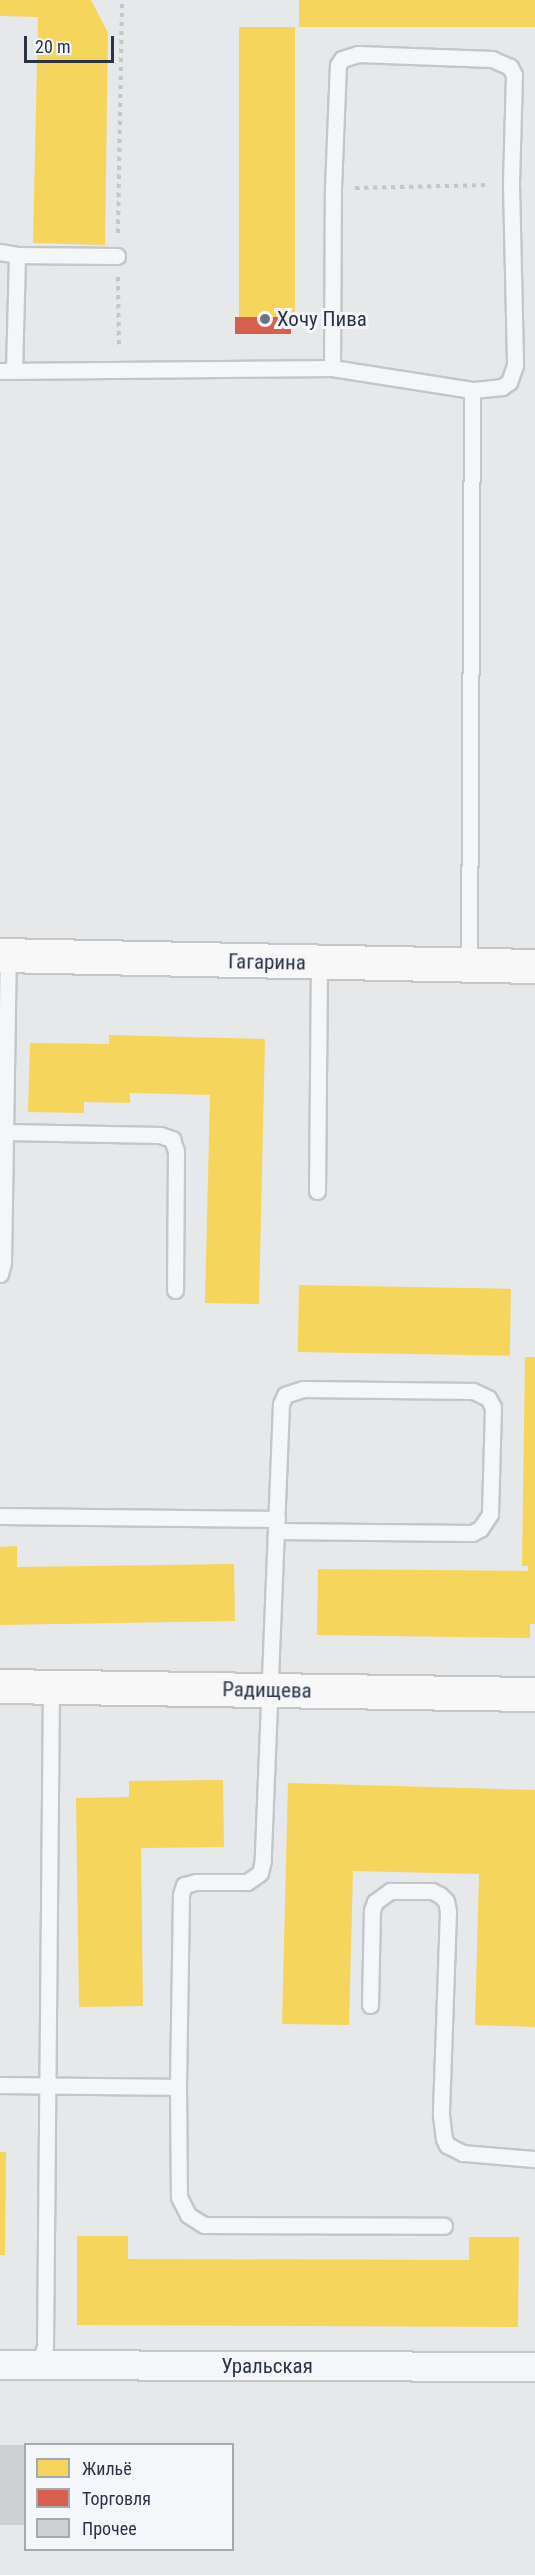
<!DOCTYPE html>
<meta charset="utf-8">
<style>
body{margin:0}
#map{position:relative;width:535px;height:2575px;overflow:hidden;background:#e6e8ea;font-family:"Roboto Condensed",sans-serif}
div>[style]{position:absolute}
.homes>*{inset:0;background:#f6d55c;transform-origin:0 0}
.shops>*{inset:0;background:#d6604d;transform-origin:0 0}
.building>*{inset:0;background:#ced0d3;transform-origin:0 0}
.path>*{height:4px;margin-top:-2px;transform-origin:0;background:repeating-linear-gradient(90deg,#c5c6ca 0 4.5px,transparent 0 9px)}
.roads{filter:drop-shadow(2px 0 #c4c6c8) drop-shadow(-2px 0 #c4c6c8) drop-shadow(0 2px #c4c6c8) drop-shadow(0 -2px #c4c6c8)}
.lane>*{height:15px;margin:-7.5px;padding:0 7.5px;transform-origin:7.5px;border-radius:7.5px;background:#f5f6f7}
.street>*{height:28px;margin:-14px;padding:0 14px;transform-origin:14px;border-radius:14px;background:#f5f6f7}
.secondary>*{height:33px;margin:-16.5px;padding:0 16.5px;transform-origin:16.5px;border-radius:16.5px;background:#f8f8f8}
.dots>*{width:16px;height:16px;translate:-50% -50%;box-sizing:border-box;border:3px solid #f4f6f9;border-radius:50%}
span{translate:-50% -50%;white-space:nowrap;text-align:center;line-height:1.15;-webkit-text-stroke:6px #f4f6f9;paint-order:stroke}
.poi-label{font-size:21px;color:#2b3445}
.left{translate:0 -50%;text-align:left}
.street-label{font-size:21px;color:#2b3445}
.legend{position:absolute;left:24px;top:2443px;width:210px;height:108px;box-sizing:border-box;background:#f4f6f9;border:2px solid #a4a8b1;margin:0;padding:8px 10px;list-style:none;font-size:18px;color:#2b3445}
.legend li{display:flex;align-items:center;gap:12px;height:30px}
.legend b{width:30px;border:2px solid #a4a8b1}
.scale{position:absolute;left:24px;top:36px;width:90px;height:27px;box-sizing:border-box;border:3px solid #2b3445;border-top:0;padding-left:8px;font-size:18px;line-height:21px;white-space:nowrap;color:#2b3445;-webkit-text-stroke:4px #f4f6f9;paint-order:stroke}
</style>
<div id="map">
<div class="homes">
<div style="clip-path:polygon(0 0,91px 0,108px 33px,105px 245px,33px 243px,38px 17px,0 16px)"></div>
<div style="left:299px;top:0;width:236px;height:27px"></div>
<div style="left:239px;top:27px;width:56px;height:290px"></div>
<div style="clip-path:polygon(109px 1035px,265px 1039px,259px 1304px,205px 1303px,210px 1095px,130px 1093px,130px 1103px,84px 1102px,84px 1113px,28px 1112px,30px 1043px,109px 1044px)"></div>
<div style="left:299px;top:1285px;width:212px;height:67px;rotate:1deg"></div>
<div style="clip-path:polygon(525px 1357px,535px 1357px,535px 1624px,530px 1624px,530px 1638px,317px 1635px,318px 1569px,528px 1571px,528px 1566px,522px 1566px)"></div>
<div style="clip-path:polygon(17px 1546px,17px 1567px,234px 1564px,235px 1621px,0 1625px,0 1547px)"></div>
<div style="clip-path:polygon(223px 1780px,224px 1847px,141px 1848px,143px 2006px,79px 2007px,76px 1798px,129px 1797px,129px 1781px)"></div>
<div style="clip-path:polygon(288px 1783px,535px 1790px,535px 2027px,475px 2025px,479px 1874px,353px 1871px,349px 2025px,282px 2024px)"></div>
<div style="clip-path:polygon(0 2152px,6px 2152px,5px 2255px,0 2255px)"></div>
<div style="clip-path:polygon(77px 2236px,128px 2236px,128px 2259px,469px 2260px,469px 2237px,519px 2237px,518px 2327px,77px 2325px)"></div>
</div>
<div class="shops">
<div style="left:235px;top:317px;width:56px;height:17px"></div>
</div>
<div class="building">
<div style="left:0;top:2445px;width:26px;height:80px"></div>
</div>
<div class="path">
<div style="left:355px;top:188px;width:133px;rotate:-1.3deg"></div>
<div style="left:118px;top:233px;width:233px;rotate:-89deg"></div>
<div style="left:118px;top:277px;width:70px;rotate:89.2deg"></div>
</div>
<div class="roads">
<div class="lane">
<div style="left:0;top:252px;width:17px;rotate:10deg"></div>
<div style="left:17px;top:255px;width:100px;rotate:0.6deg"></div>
<div style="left:332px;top:368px;width:142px;rotate:8.9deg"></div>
<div style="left:0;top:371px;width:332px;rotate:-0.5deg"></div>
<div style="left:332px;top:368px;width:180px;rotate:-89.7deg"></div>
<div style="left:333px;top:188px;width:123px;rotate:-87.7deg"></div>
<div style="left:338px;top:65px;width:7px;rotate:-56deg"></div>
<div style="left:342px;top:59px;width:17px;rotate:-17deg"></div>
<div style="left:358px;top:54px;width:134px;rotate:2.1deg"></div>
<div style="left:492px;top:59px;width:20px;rotate:24deg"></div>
<div style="left:510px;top:67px;width:9px;rotate:63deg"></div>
<div style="left:514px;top:75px;width:109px;rotate:91.6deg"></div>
<div style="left:511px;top:184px;width:181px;rotate:88.7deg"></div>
<div style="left:515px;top:365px;width:18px;rotate:109deg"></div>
<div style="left:509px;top:382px;width:9px;rotate:144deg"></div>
<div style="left:502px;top:387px;width:30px;rotate:174deg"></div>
<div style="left:472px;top:390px;width:575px;rotate:90.3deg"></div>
<div style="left:14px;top:371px;width:116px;rotate:-88.5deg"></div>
<div style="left:6px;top:1132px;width:154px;rotate:1.1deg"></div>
<div style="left:160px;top:1135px;width:13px;rotate:18deg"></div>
<div style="left:172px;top:1139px;width:13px;rotate:72deg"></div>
<div style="left:176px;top:1151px;width:139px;rotate:90.4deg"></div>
<div style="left:317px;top:1191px;width:228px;rotate:-89.5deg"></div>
<div style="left:0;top:1274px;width:11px;rotate:-75deg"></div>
<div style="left:3px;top:1263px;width:308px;rotate:-89.1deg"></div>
<div style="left:0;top:1516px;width:277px;rotate:0.6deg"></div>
<div style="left:276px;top:1531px;width:196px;rotate:0.6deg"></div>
<div style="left:472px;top:1533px;width:9px;rotate:-27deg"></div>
<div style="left:480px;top:1529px;width:18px;rotate:-56deg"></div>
<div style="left:490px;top:1514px;width:107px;rotate:-88.4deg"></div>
<div style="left:493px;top:1407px;width:10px;rotate:-119deg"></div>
<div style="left:488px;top:1398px;width:17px;rotate:-155deg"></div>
<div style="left:473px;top:1391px;width:170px;rotate:-179.3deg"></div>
<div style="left:303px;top:1389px;width:19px;rotate:162deg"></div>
<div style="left:285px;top:1395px;width:10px;rotate:114deg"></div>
<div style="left:281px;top:1404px;width:456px;rotate:92.3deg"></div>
<div style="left:263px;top:1860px;width:13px;rotate:103deg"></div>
<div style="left:260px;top:1873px;width:16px;rotate:145deg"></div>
<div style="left:247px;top:1882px;width:51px;rotate:180deg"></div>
<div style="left:196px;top:1882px;width:12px;rotate:166deg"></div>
<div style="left:184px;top:1885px;width:10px;rotate:107deg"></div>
<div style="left:181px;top:1895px;width:192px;rotate:90.9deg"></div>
<div style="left:178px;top:2087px;width:110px;rotate:89.5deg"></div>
<div style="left:179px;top:2197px;width:20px;rotate:63deg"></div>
<div style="left:188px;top:2215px;width:19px;rotate:32deg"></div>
<div style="left:204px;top:2225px;width:240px;rotate:0.2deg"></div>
<div style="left:370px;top:2005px;width:95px;rotate:-88.8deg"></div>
<div style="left:372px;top:1910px;width:9px;rotate:-69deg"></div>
<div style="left:375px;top:1902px;width:19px;rotate:-36deg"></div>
<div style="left:390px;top:1891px;width:42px"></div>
<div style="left:432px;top:1891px;width:9px;rotate:27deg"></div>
<div style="left:440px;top:1895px;width:8px;rotate:45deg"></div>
<div style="left:446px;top:1901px;width:10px;rotate:79deg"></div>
<div style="left:448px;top:1911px;width:204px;rotate:92deg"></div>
<div style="left:441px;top:2115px;width:24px;rotate:83deg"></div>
<div style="left:444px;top:2139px;width:7px;rotate:63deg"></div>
<div style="left:447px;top:2145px;width:18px;rotate:27deg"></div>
<div style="left:463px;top:2153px;width:72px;rotate:4.8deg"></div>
<div style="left:0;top:2085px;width:178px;rotate:0.6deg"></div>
<div style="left:39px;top:2364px;width:18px;rotate:-71deg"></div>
<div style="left:45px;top:2347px;width:660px;rotate:-89.48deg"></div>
</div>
<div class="street">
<div style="left:0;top:2365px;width:535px;rotate:0.21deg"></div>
</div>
<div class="secondary">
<div style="left:0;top:955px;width:535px;rotate:1.18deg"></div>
<div style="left:0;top:1686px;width:535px;rotate:0.86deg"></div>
</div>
</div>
<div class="dots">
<div style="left:265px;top:319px;background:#6c737f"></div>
</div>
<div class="poi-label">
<span class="left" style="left:277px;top:319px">Хочу Пива</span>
</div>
<div class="street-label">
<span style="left:267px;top:962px;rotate:1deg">Гагарина</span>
<span style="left:267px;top:1690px;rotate:1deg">Радищева</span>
<span style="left:267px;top:2366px">Уральская</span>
</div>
<ul class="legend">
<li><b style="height:16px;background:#f6d55c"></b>Жильё</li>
<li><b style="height:16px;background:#d6604d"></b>Торговля</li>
<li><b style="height:16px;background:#ced0d3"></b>Прочее</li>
</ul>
<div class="scale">20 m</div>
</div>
